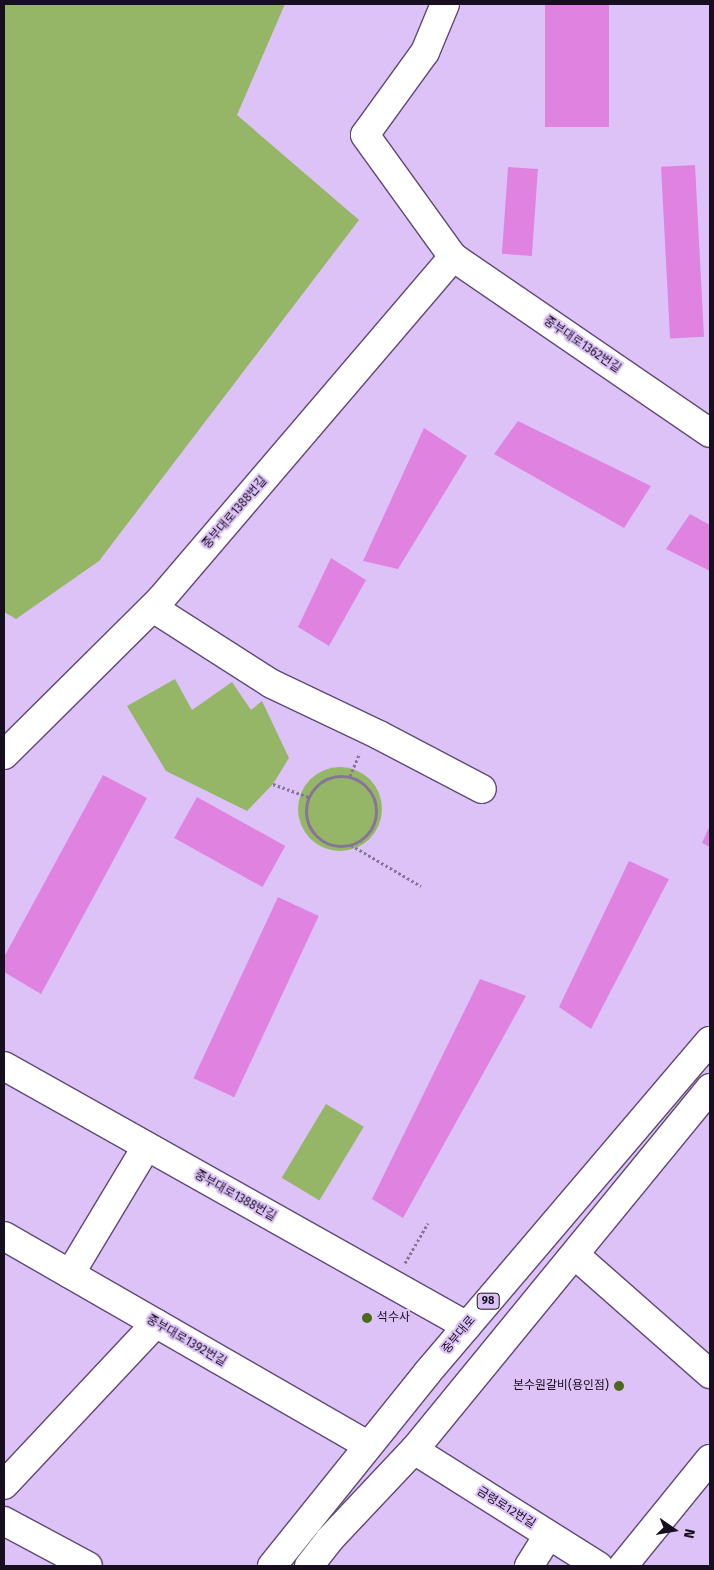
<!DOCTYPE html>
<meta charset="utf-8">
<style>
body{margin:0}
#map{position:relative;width:714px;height:1570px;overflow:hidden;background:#dcc2f6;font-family:"Fira Sans","Noto Sans KR",sans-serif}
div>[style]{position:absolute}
.green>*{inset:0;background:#96b667;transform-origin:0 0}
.round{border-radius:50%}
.building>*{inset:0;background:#e083e0;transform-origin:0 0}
.path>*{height:3px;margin-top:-1.5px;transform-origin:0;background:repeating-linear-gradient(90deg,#877499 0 2.5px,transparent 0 5px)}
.path>.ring{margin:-1.5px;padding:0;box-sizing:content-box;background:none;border:3px solid #877499;border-radius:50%}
.roads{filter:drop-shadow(1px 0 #604976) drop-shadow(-1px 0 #604976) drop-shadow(0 1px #604976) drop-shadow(0 -1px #604976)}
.minor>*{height:28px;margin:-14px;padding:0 14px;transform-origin:14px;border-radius:14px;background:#fff}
.major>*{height:28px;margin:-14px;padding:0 14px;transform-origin:14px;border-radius:14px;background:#fff}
.dots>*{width:14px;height:14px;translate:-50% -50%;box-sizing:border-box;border:2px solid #dcc2f6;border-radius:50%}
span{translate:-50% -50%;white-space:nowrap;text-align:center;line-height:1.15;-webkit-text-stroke:4px #dcc2f6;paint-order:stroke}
.shield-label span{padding:1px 4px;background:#dcc2f6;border:1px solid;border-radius:4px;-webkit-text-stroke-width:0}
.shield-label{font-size:11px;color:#170e20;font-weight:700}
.street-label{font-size:12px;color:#170e20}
.poi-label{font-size:12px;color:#170e20}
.left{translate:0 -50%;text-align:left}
.right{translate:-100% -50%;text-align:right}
.frame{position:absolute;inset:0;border:5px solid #170e20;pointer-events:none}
.north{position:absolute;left:649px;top:1505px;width:50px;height:50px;-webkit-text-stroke:4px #dcc2f6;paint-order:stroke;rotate:103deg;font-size:14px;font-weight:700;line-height:20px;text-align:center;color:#170e20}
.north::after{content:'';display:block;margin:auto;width:18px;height:22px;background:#170e20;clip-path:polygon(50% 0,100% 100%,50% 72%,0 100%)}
</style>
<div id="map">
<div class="green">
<div style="clip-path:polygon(4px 4px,285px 4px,237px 115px,359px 220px,99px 561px,16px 619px,4px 612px)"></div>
<div style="clip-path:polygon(175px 679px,192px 710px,232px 682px,251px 710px,262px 701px,289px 758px,273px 784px,247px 811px,166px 771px,127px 706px)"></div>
<div class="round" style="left:298px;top:767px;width:84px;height:84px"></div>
<div style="left:326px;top:1104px;width:44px;height:86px;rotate:31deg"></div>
</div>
<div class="building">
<div style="left:545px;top:4px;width:64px;height:123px"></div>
<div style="left:695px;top:165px;width:172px;height:34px;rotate:87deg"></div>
<div style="left:508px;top:167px;width:30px;height:87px;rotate:4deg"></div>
<div style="clip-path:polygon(518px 421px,651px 486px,624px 528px,494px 454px)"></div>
<div style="clip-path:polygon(424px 428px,467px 456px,398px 569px,363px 561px)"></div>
<div style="clip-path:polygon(690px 514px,710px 525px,710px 571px,666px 549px)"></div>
<div style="clip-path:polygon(331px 558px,366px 580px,329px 646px,298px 627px)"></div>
<div style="clip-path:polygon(103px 775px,147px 798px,41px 994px,4px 972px,4px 957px)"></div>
<div style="left:197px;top:797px;width:101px;height:47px;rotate:29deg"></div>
<div style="clip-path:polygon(710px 825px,710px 847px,702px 843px)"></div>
<div style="clip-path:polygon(629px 861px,669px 879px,591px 1029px,559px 1007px)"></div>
<div style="left:278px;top:897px;width:45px;height:200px;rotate:25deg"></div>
<div style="clip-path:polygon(480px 979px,526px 996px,403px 1218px,372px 1199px)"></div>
</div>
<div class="path">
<div class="ring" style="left:306px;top:776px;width:67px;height:67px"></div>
<div style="left:350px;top:776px;width:25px;rotate:-67deg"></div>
<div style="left:273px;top:784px;width:38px;rotate:20deg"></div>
<div style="left:351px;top:845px;width:81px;rotate:30.4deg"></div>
<div style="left:405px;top:1263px;width:46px;rotate:-60.1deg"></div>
</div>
<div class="roads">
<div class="minor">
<div style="left:445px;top:4px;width:52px;rotate:112.6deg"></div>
<div style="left:425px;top:52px;width:102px;rotate:125.9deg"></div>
<div style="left:365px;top:135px;width:150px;rotate:54.2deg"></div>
<div style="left:453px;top:257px;width:311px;rotate:34.4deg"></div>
<div style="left:153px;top:608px;width:141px;rotate:32.6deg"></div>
<div style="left:272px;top:684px;width:119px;rotate:25.5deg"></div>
<div style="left:379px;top:735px;width:116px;rotate:27.7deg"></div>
<div style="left:4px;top:755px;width:221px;rotate:-44.8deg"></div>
<div style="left:161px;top:599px;width:450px;rotate:-49.5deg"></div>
<div style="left:4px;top:1066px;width:531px;rotate:29.32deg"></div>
<div style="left:4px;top:1236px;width:420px;rotate:29.9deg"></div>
<div style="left:575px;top:1255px;width:180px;rotate:41.4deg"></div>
<div style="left:70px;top:1274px;width:149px;rotate:-59deg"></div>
<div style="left:414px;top:1450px;width:218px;rotate:32.2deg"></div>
<div style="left:4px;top:1485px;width:222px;rotate:-46.8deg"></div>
<div style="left:4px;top:1521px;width:95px;rotate:28.2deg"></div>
<div style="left:529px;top:1566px;width:36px;rotate:-58deg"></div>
<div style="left:623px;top:1566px;width:138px;rotate:-50.9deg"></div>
</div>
<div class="major">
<div style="left:272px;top:1566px;width:248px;rotate:-51.2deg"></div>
<div style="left:427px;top:1373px;width:436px;rotate:-49.6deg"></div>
<div style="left:309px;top:1566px;width:34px;rotate:-52deg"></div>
<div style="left:330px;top:1539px;width:122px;rotate:-46.7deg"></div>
<div style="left:414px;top:1450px;width:468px;rotate:-50.7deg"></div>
</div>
</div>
<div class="dots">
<div style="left:367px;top:1318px;background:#4d681b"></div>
<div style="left:619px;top:1386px;background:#4d681b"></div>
</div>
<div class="shield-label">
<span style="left:488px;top:1301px">98</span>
</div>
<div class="street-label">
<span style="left:582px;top:345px;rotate:34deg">중부대로1362번길</span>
<span style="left:235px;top:513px;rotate:-49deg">중부대로1388번길</span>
<span style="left:235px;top:1196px;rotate:29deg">중부대로1388번길</span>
<span style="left:459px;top:1335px;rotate:-50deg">중부대로</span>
<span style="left:186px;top:1341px;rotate:30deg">중부대로1392번길</span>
<span style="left:506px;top:1508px;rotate:32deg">금령로12번길</span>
</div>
<div class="poi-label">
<span class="left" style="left:377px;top:1318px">석수사</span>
<span class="right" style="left:609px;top:1386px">본수원갈비(용인점)</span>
</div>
<div class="frame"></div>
<div class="north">N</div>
</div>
